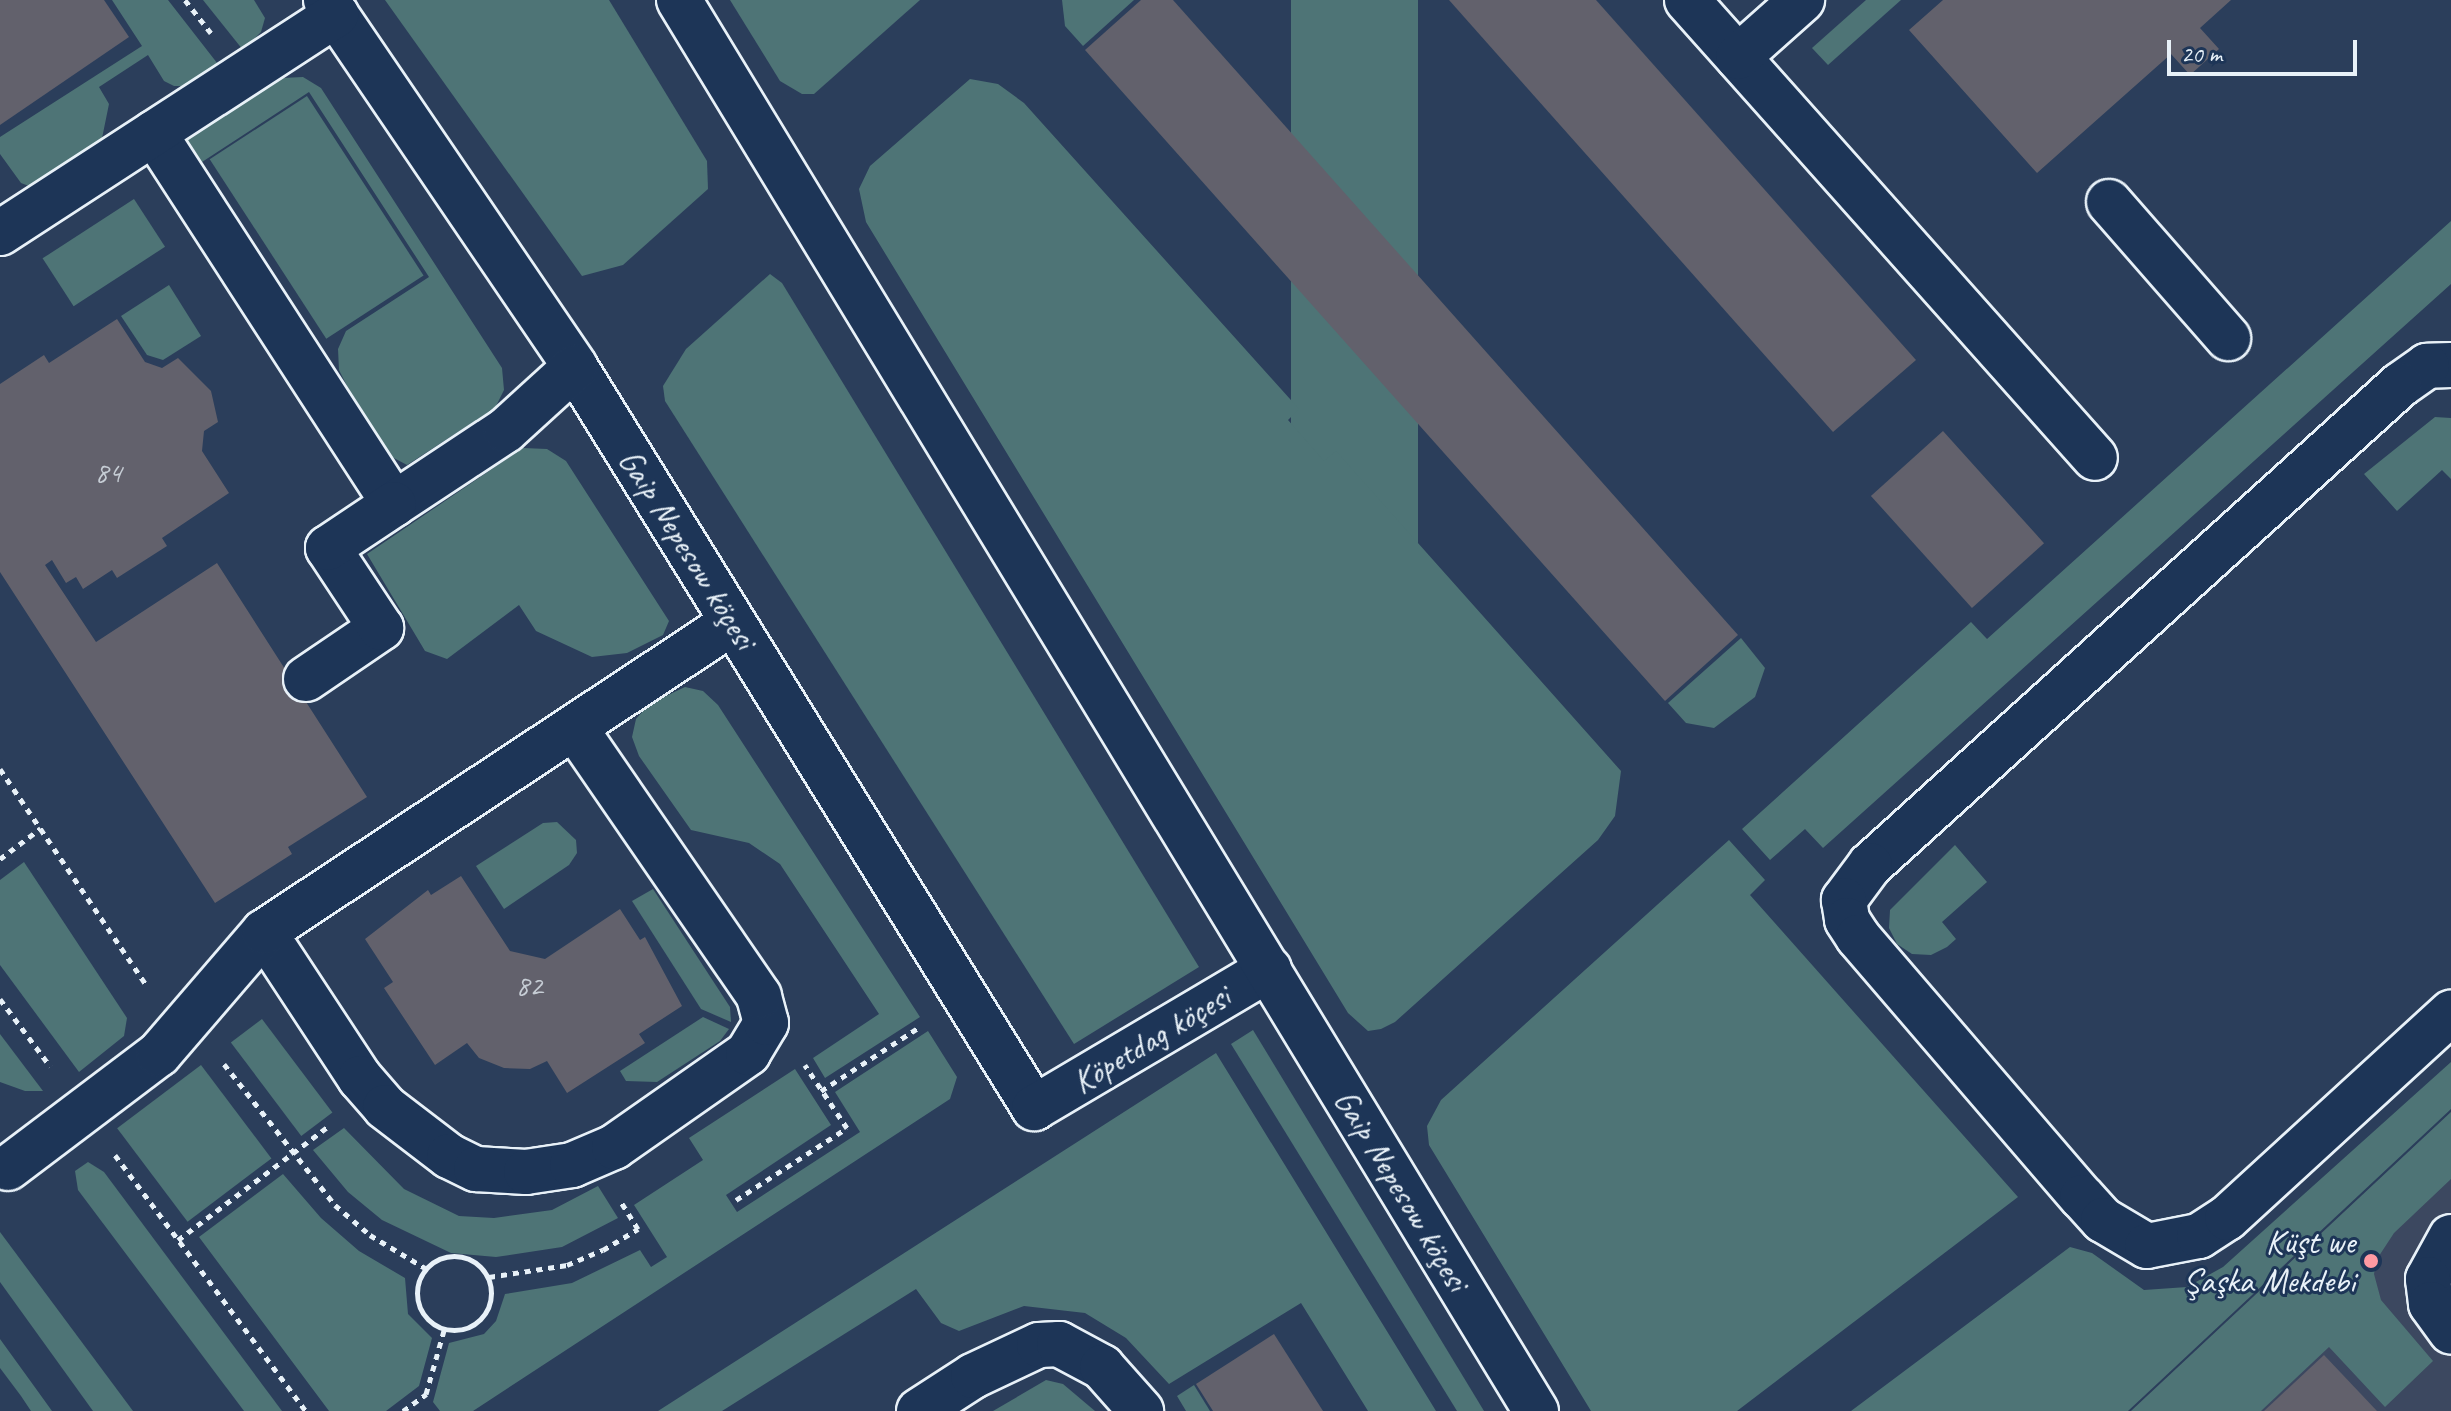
<!DOCTYPE html>
<meta charset="utf-8">
<style>
body{margin:0}
#map{position:relative;width:2451px;height:1411px;overflow:hidden;background:#2b3e5b;font-family:Caveat,sans-serif}
div>[style]{position:absolute}
.built>*{inset:0;background:#3c4860}
.green>*{inset:0;background:#4e7476;transform-origin:0 0}
.building>*{inset:0;background:#62616c;transform-origin:0 0}
.path>*{height:5px;margin-top:-2.5px;transform-origin:0;background:repeating-linear-gradient(90deg,#e8f1f8 0 6px,transparent 0 12px)}
.path>.ring{margin:-2.5px;padding:0;box-sizing:content-box;background:none;border:5px solid #e8f1f8;border-radius:50%}
.roads{filter:drop-shadow(2px 0 #e8f1f8) drop-shadow(-2px 0 #e8f1f8) drop-shadow(0 2px #e8f1f8) drop-shadow(0 -2px #e8f1f8)}
.minor>*{height:44px;margin:-22px;padding:0 22px;transform-origin:22px;border-radius:22px;background:#1d3557}
.dots>*{width:22px;height:22px;translate:-50% -50%;box-sizing:border-box;border:4px solid #1d3557;border-radius:50%}
span{translate:-50% -50%;white-space:nowrap;text-align:center;line-height:1.15;-webkit-text-stroke:6px #1d3557;paint-order:stroke}
.number-label{font-size:30px;color:#c6cdd5}
.number-label span{-webkit-text-stroke-width:0}
.street-label{font-size:34px;color:#e8f1f8}
.poi-label{font-size:34px;color:#e8f1f8}
.right{translate:-100% -50%;text-align:right}
.scale{position:absolute;left:2167px;top:40px;width:190px;height:36px;box-sizing:border-box;border:4px solid #e8f1f8;border-top:0;padding-left:10px;font-size:24px;line-height:28px;white-space:nowrap;color:#e8f1f8;-webkit-text-stroke:6px #1d3557;paint-order:stroke}
</style>
<div id="map">
<div class="built">
<div style="clip-path:polygon(2451px 1112px,2451px 1411px,2131px 1411px)"></div>
</div>
<div class="green">
<div style="clip-path:polygon(112px 0,168px 0,221px 68px,184px 86px,174px 86px,164px 81px,148px 55px,99px 87px,109px 104px,99px 153px,34px 188px,21px 183px,0 154px,0 137px,142px 46px)"></div>
<div style="clip-path:polygon(203px 0,254px 0,265px 18px,261px 32px,243px 50px)"></div>
<div style="clip-path:polygon(385px 0,609px 0,707px 161px,708px 189px,623px 265px,582px 276px)"></div>
<div style="clip-path:polygon(730px 0,920px 0,814px 94px,802px 94px,780px 81px)"></div>
<div style="clip-path:polygon(1062px 0,1134px 0,1083px 46px,1065px 26px)"></div>
<div style="left:1291px;top:0;width:127px;height:764px"></div>
<div style="clip-path:polygon(1866px 0,1901px 0,1828px 65px,1812px 48px)"></div>
<div style="clip-path:polygon(303px 77px,321px 88px,502px 368px,504px 390px,495px 408px,407px 465px,392px 457px,347px 386px,339px 370px,338px 349px,346px 331px,429px 277px,309px 92px,202px 162px,187px 139px,282px 78px)"></div>
<div style="clip-path:polygon(970px 79px,998px 84px,1024px 103px,1299px 409px,1288px 420px,1324px 461px,1336px 451px,1621px 771px,1615px 816px,1598px 840px,1395px 1022px,1381px 1029px,1368px 1031px,1348px 1013px,866px 222px,859px 189px,870px 166px)"></div>
<div style="left:307px;top:96px;width:214px;height:116px;rotate:57deg"></div>
<div style="left:134px;top:199px;width:57px;height:109px;rotate:57deg"></div>
<div style="clip-path:polygon(2451px 221px,2451px 284px,1823px 848px,1805px 829px,1770px 860px,1742px 829px,1971px 622px,1987px 639px)"></div>
<div style="clip-path:polygon(770px 274px,782px 283px,1199px 967px,1074px 1044px,665px 401px,663px 386px,686px 349px)"></div>
<div style="clip-path:polygon(169px 285px,201px 336px,163px 360px,147px 355px,121px 316px)"></div>
<div style="clip-path:polygon(2435px 417px,2451px 418px,2451px 479px,2442px 470px,2397px 511px,2364px 474px)"></div>
<div style="clip-path:polygon(523px 448px,547px 449px,566px 461px,669px 621px,663px 635px,627px 653px,592px 657px,536px 631px,519px 605px,447px 659px,425px 651px,367px 554px)"></div>
<div style="clip-path:polygon(1741px 638px,1765px 668px,1755px 697px,1714px 728px,1686px 723px,1668px 703px)"></div>
<div style="clip-path:polygon(685px 687px,703px 691px,718px 705px,920px 1017px,825px 1078px,813px 1058px,879px 1014px,780px 864px,749px 843px,691px 830px,639px 756px,632px 737px,636px 719px,649px 704px)"></div>
<div style="clip-path:polygon(557px 822px,576px 840px,577px 853px,569px 865px,504px 909px,476px 866px,543px 823px)"></div>
<div style="clip-path:polygon(1729px 840px,1765px 880px,1750px 895px,2018px 1197px,1737px 1411px,1591px 1411px,1429px 1145px,1427px 1126px,1441px 1100px)"></div>
<div style="clip-path:polygon(1955px 845px,1987px 882px,1942px 922px,1956px 939px,1947px 947px,1931px 955px,1912px 954px,1897px 944px,1889px 928px,1890px 910px)"></div>
<div style="clip-path:polygon(24px 862px,127px 1018px,124px 1036px,79px 1072px,0 965px,0 880px)"></div>
<div style="clip-path:polygon(653px 889px,730px 1007px,731px 1022px,701px 1009px,632px 901px)"></div>
<div style="clip-path:polygon(703px 1017px,729px 1029px,720px 1041px,657px 1082px,626px 1081px,620px 1071px)"></div>
<div style="left:262px;top:1019px;width:117px;height:39px;rotate:53deg"></div>
<div style="clip-path:polygon(1253px 1030px,1484px 1411px,1457px 1411px,1231px 1044px)"></div>
<div style="clip-path:polygon(928px 1031px,957px 1077px,950px 1099px,473px 1411px,440px 1411px,433px 1402px,449px 1343px,484px 1334px,496px 1321px,505px 1294px,572px 1283px,640px 1250px,651px 1267px,667px 1257px,634px 1205px,703px 1160px,689px 1138px,795px 1069px,831px 1125px,726px 1195px,737px 1212px,860px 1132px,835px 1092px)"></div>
<div style="clip-path:polygon(0 1034px,43px 1091px,25px 1091px,0 1082px)"></div>
<div style="clip-path:polygon(1216px 1053px,1436px 1411px,1368px 1411px,1301px 1303px,1169px 1384px,1126px 1338px,1085px 1313px,1024px 1306px,959px 1331px,941px 1323px,916px 1289px,722px 1411px,658px 1411px)"></div>
<div style="clip-path:polygon(2451px 1062px,2451px 1109px,2128px 1411px,1851px 1411px,2070px 1247px,2092px 1253px,2144px 1290px,2187px 1287px,2223px 1267px)"></div>
<div style="left:201px;top:1065px;width:117px;height:105px;rotate:53deg"></div>
<div style="clip-path:polygon(2451px 1112px,2451px 1179px,2394px 1233px,2377px 1259px,2374px 1274px,2381px 1300px,2433px 1361px,2385px 1407px,2329px 1347px,2261px 1411px,2131px 1411px)"></div>
<div style="clip-path:polygon(344px 1128px,404px 1189px,459px 1216px,494px 1218px,552px 1210px,598px 1186px,618px 1218px,562px 1247px,496px 1257px,451px 1253px,382px 1220px,348px 1192px,313px 1150px)"></div>
<div style="clip-path:polygon(88px 1162px,104px 1172px,282px 1411px,244px 1411px,78px 1190px,75px 1171px)"></div>
<div style="clip-path:polygon(283px 1174px,321px 1218px,359px 1251px,405px 1278px,408px 1314px,432px 1338px,419px 1386px,386px 1411px,329px 1411px,199px 1237px)"></div>
<div style="clip-path:polygon(0 1232px,133px 1411px,93px 1411px,0 1282px)"></div>
<div style="clip-path:polygon(0 1339px,34px 1386px,52px 1411px,31px 1411px,21px 1396px,0 1368px)"></div>
<div style="clip-path:polygon(1046px 1380px,1063px 1384px,1095px 1411px,993px 1411px)"></div>
<div style="clip-path:polygon(1194px 1385px,1210px 1411px,1186px 1411px,1177px 1396px)"></div>
</div>
<div class="building">
<div style="clip-path:polygon(0 0,104px 0,129px 37px,0 125px)"></div>
<div style="clip-path:polygon(1141px 0,1173px 0,1738px 635px,1665px 701px,1085px 50px)"></div>
<div style="clip-path:polygon(1449px 0,1596px 0,1916px 360px,1833px 432px)"></div>
<div style="clip-path:polygon(1943px 0,2231px 0,2200px 28px,2219px 49px,2190px 75px,2171px 54px,2037px 173px,1909px 30px)"></div>
<div style="clip-path:polygon(117px 319px,145px 362px,162px 368px,178px 358px,211px 391px,218px 422px,204px 431px,202px 451px,229px 493px,162px 538px,167px 546px,117px 578px,112px 570px,83px 589px,76px 577px,66px 583px,52px 560px,45px 565px,96px 642px,217px 563px,367px 797px,288px 847px,292px 854px,215px 903px,0 572px,0 384px,44px 355px,49px 363px)"></div>
<div style="left:1943px;top:431px;width:151px;height:97px;rotate:48deg"></div>
<div style="clip-path:polygon(461px 876px,510px 951px,545px 959px,620px 909px,640px 940px,645px 937px,682px 1006px,639px 1034px,645px 1043px,567px 1093px,547px 1061px,530px 1069px,504px 1068px,479px 1058px,467px 1043px,435px 1065px,384px 988px,393px 982px,365px 939px,428px 890px,431px 895px)"></div>
<div style="clip-path:polygon(1274px 1334px,1323px 1411px,1213px 1411px,1196px 1384px)"></div>
<div style="clip-path:polygon(2324px 1355px,2377px 1411px,2264px 1411px)"></div>
</div>
<div class="path">
<div style="left:185px;top:0;width:42px;rotate:51.8deg"></div>
<div style="left:0;top:769px;width:262px;rotate:55.9deg"></div>
<div style="left:0;top:859px;width:51px;rotate:-37.1deg"></div>
<div style="left:0;top:999px;width:84px;rotate:53.3deg"></div>
<div style="left:224px;top:1064px;width:179px;rotate:51.8deg"></div>
<div style="left:335px;top:1205px;width:46px;rotate:40.6deg"></div>
<div style="left:370px;top:1235px;width:64px;rotate:31deg"></div>
<div style="left:821px;top:1091px;width:119px;rotate:-33deg"></div>
<div style="left:115px;top:1155px;width:319px;rotate:53.3deg"></div>
<div style="left:736px;top:1200px;width:132px;rotate:-33deg"></div>
<div style="left:847px;top:1128px;width:76px;rotate:-123.7deg"></div>
<div style="left:178px;top:1240px;width:191px;rotate:-37.1deg"></div>
<div class="ring" style="left:417px;top:1256px;width:69px;height:69px"></div>
<div style="left:489px;top:1277px;width:79px;rotate:-8.7deg"></div>
<div style="left:567px;top:1265px;width:39px;rotate:-23deg"></div>
<div style="left:603px;top:1250px;width:41px;rotate:-31deg"></div>
<div style="left:638px;top:1229px;width:32px;rotate:-122deg"></div>
<div style="left:403px;top:1411px;width:29px;rotate:-36deg"></div>
<div style="left:426px;top:1394px;width:70px;rotate:-74.2deg"></div>
</div>
<div class="roads">
<div class="minor">
<div style="left:326px;top:0;width:443px;rotate:55.8deg"></div>
<div style="left:575px;top:367px;width:872px;rotate:58.22deg"></div>
<div style="left:1034px;top:1108px;width:273px;rotate:-30.6deg"></div>
<div style="left:679px;top:0;width:1651px;rotate:58.73deg"></div>
<div style="left:1687px;top:0;width:613px;rotate:48.3deg"></div>
<div style="left:1738px;top:57px;width:86px;rotate:-41.7deg"></div>
<div style="left:154px;top:133px;width:442px;rotate:57.1deg"></div>
<div style="left:394px;top:504px;width:134px;rotate:-33.5deg"></div>
<div style="left:506px;top:430px;width:93px;rotate:-42.4deg"></div>
<div style="left:2109px;top:202px;width:181px;rotate:48.8deg"></div>
<div style="left:0;top:233px;width:401px;rotate:-33deg"></div>
<div style="left:2451px;top:365px;width:24px;rotate:178deg"></div>
<div style="left:2427px;top:366px;width:33px;rotate:145deg"></div>
<div style="left:2400px;top:385px;width:715px;rotate:137.83deg"></div>
<div style="left:1870px;top:865px;width:44px;rotate:126.6deg"></div>
<div style="left:1844px;top:900px;width:20px;rotate:81deg"></div>
<div style="left:1847px;top:920px;width:20px;rotate:57deg"></div>
<div style="left:1858px;top:937px;width:343px;rotate:49.3deg"></div>
<div style="left:2082px;top:1197px;width:31px;rotate:48deg"></div>
<div style="left:2103px;top:1220px;width:51px;rotate:30.6deg"></div>
<div style="left:2147px;top:1246px;width:53px;rotate:-10.9deg"></div>
<div style="left:2199px;top:1236px;width:33px;rotate:-33deg"></div>
<div style="left:2227px;top:1218px;width:304px;rotate:-42.5deg"></div>
<div style="left:306px;top:679px;width:91px;rotate:-34.2deg"></div>
<div style="left:381px;top:628px;width:96px;rotate:-123.5deg"></div>
<div style="left:328px;top:548px;width:79px;rotate:-33.7deg"></div>
<div style="left:264px;top:932px;width:175px;rotate:56.7deg"></div>
<div style="left:360px;top:1078px;width:38px;rotate:49deg"></div>
<div style="left:385px;top:1107px;width:81px;rotate:37.4deg"></div>
<div style="left:449px;top:1156px;width:30px;rotate:26deg"></div>
<div style="left:476px;top:1169px;width:50px;rotate:3.4deg"></div>
<div style="left:526px;top:1172px;width:47px;rotate:-8.7deg"></div>
<div style="left:572px;top:1165px;width:46px;rotate:-23.2deg"></div>
<div style="left:614px;top:1147px;width:164px;rotate:-35deg"></div>
<div style="left:748px;top:1053px;width:35px;rotate:-59deg"></div>
<div style="left:766px;top:1023px;width:28px;rotate:-105deg"></div>
<div style="left:759px;top:996px;width:326px;rotate:-124.5deg"></div>
<div style="left:8px;top:1168px;width:189px;rotate:-37.1deg"></div>
<div style="left:159px;top:1054px;width:161px;rotate:-49.3deg"></div>
<div style="left:264px;top:932px;width:562px;rotate:-33.46deg"></div>
<div style="left:2451px;top:1237px;width:48px;rotate:118.7deg"></div>
<div style="left:2428px;top:1279px;width:25px;rotate:83deg"></div>
<div style="left:2431px;top:1304px;width:34px;rotate:54deg"></div>
<div style="left:919px;top:1411px;width:64px;rotate:-32.9deg"></div>
<div style="left:973px;top:1376px;width:73px;rotate:-25.2deg"></div>
<div style="left:1039px;top:1345px;width:20px;rotate:-3deg"></div>
<div style="left:1059px;top:1344px;width:49px;rotate:28.1deg"></div>
<div style="left:1102px;top:1367px;width:59px;rotate:48.4deg"></div>
</div>
</div>
<div class="dots">
<div style="left:2371px;top:1261px;background:#ff9aa2"></div>
</div>
<div class="number-label">
<span style="left:108px;top:472px">84</span>
<span style="left:529px;top:985px">82</span>
</div>
<div class="street-label">
<span style="left:688px;top:549px;rotate:58deg">Gaip Nepesow köçesi</span>
<span style="left:1151px;top:1039px;rotate:-31deg">Köpetdag köçesi</span>
<span style="left:1402px;top:1190px;rotate:59deg">Gaip Nepesow köçesi</span>
</div>
<div class="poi-label">
<span class="right" style="left:2355px;top:1261px">Küşt we<br>Şaşka Mekdebi</span>
</div>
<div class="scale">20 m</div>
</div>
